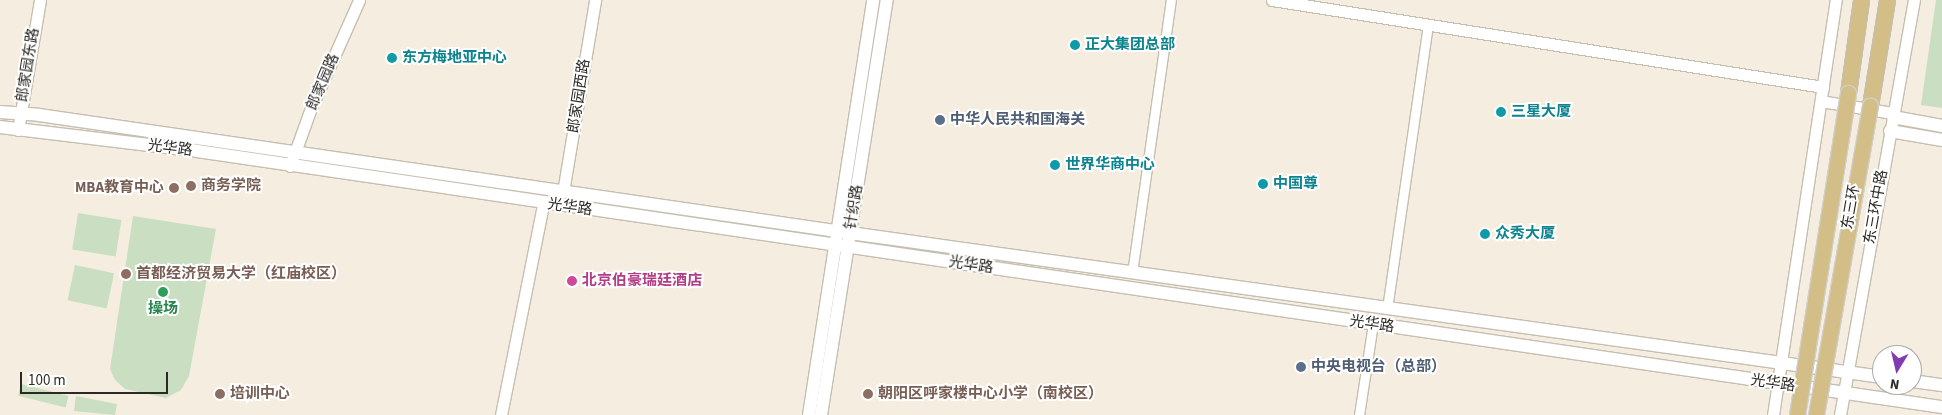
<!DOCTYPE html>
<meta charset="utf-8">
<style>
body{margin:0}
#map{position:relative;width:1942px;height:415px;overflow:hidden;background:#f5eee0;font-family:"Source Sans 3","Noto Sans SC",sans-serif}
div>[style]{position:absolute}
.green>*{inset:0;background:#cadec2;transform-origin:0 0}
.roads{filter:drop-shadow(1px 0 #c5bfb1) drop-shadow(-1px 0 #c5bfb1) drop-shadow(0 1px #c5bfb1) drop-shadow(0 -1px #c5bfb1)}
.minor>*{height:9px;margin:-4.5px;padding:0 4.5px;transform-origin:4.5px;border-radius:4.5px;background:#fff}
.tertiary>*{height:11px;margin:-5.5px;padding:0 5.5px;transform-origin:5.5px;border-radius:5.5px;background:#fff}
.secondary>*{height:12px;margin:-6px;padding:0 6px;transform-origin:6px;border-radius:6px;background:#fff}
.trunk>*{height:15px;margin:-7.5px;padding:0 7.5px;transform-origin:7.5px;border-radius:7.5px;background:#d2be86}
.bridges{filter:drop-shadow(1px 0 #d0d0cf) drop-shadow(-1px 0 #d0d0cf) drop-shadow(0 1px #d0d0cf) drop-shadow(0 -1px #d0d0cf)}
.trunk-bridge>*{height:15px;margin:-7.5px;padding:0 7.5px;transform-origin:7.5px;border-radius:7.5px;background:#d2be86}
.dots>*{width:14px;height:14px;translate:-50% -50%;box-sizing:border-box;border:2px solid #fff;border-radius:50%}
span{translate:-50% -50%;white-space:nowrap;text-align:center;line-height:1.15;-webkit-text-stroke:4px #fff;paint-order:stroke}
.culture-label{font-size:15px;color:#0d838f;font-weight:700}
.left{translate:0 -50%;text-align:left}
.street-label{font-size:15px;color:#2b2924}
.service-label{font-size:15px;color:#4e5e75;font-weight:700}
.education-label{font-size:15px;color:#785e54;font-weight:700}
.right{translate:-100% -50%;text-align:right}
.hotel-label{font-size:15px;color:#b23c85;font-weight:700}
.leisure-label{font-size:15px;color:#27864d;font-weight:700}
.north{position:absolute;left:1872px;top:345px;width:50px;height:50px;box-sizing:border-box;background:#fff;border:1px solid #aaa9a7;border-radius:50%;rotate:189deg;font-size:14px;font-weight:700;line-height:20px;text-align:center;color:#2b2924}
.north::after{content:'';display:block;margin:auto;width:18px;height:22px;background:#803db1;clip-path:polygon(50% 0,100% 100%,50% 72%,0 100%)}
.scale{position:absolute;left:20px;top:372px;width:148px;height:22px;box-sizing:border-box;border:2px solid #2b2924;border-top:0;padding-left:6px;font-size:15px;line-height:18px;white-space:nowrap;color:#2b2924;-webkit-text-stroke:4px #fff;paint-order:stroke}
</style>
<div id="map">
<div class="green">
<div style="clip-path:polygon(1936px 0,1942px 0,1942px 108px,1921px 105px)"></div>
<div style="left:78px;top:213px;width:44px;height:37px;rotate:9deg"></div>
<div style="clip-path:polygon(133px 216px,216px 229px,189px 376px,181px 390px,166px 398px,125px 389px,115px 380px,110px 369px)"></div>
<div style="left:75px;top:265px;width:40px;height:36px;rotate:12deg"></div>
<div style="left:21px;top:384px;width:49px;height:12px;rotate:14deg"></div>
<div style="clip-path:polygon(76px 396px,117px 404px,115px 415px,74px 411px)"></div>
</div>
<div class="roads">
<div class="minor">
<div style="left:1132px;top:273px;width:276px;rotate:-81.9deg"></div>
<div style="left:1387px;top:309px;width:287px;rotate:-81.8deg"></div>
<div style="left:1359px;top:415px;width:92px;rotate:-81.3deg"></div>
</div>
<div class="tertiary">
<div style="left:1272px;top:0;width:558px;rotate:8.97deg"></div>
<div style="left:1821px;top:101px;width:73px;rotate:9.5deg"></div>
<div style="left:18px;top:130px;width:132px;rotate:-80.4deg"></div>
<div style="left:290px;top:166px;width:62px;rotate:-70.1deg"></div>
<div style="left:311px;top:108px;width:118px;rotate:-66deg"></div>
<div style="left:563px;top:192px;width:195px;rotate:-80.5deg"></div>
<div style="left:501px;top:415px;width:215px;rotate:-78.7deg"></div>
<div style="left:1773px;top:415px;width:420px;rotate:-81.4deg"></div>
<div style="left:1840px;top:415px;width:422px;rotate:-79.9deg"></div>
</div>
<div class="secondary">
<div style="left:0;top:112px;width:39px;rotate:4deg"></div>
<div style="left:39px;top:115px;width:820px;rotate:8.28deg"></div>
<div style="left:850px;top:233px;width:1042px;rotate:7.94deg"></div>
<div style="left:1893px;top:117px;width:50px;rotate:10.4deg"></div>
<div style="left:0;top:127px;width:198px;rotate:6.9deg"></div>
<div style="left:197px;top:151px;width:1764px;rotate:8.35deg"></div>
<div style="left:1890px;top:131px;width:53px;rotate:9.8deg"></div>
<div style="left:1912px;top:381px;width:30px;rotate:8deg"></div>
<div style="left:809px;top:415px;width:420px;rotate:-81.2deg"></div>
<div style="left:821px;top:415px;width:420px;rotate:-81deg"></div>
</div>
<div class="trunk">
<div style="left:1848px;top:93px;width:94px;rotate:-82deg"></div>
<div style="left:1870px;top:106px;width:107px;rotate:-80.9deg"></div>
</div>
</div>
<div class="bridges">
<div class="trunk-bridge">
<div style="left:1797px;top:415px;width:326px;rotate:-81deg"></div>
<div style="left:1816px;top:415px;width:314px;rotate:-80.1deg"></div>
</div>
</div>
<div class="dots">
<div style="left:1075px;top:45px;background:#0f9aa8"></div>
<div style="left:392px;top:58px;background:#0f9aa8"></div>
<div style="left:1501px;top:112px;background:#0f9aa8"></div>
<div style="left:940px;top:120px;background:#5c6f8a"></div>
<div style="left:1055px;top:165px;background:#0f9aa8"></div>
<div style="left:1263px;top:184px;background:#0f9aa8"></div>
<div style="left:191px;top:186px;background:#8d6e63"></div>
<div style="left:174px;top:188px;background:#8d6e63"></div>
<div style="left:1485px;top:234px;background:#0f9aa8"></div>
<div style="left:126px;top:274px;background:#8d6e63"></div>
<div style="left:572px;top:281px;background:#d1479c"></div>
<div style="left:163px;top:292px;background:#2e9e5b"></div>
<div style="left:1301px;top:367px;background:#5c6f8a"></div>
<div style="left:220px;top:394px;background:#8d6e63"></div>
<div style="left:868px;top:394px;background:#8d6e63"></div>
</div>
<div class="culture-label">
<span class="left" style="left:1085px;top:45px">正大集团总部</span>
<span class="left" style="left:402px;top:58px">东方梅地亚中心</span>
<span class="left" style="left:1511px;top:112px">三星大厦</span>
<span class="left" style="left:1065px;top:165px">世界华商中心</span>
<span class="left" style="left:1273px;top:184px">中国尊</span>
<span class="left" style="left:1495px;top:234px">众秀大厦</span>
</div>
<div class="street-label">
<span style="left:28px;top:65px;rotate:-81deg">郎家园东路</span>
<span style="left:323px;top:82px;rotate:-67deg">郎家园路</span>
<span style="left:579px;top:96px;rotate:-81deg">郎家园西路</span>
<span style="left:170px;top:148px;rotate:7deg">光华路</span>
<span style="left:570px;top:207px;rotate:8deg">光华路</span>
<span style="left:854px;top:207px;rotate:-81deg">针织路</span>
<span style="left:1851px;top:207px;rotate:-80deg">东三环</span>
<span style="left:1876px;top:207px;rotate:-80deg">东三环中路</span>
<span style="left:971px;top:265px;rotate:8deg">光华路</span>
<span style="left:1372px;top:324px;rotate:8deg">光华路</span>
<span style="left:1773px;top:383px;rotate:8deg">光华路</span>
</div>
<div class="service-label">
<span class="left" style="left:950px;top:120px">中华人民共和国海关</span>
<span class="left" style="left:1311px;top:367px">中央电视台（总部）</span>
</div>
<div class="education-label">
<span class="left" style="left:201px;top:186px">商务学院</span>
<span class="right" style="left:164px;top:188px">MBA教育中心</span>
<span class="left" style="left:136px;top:274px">首都经济贸易大学（红庙校区）</span>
<span class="left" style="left:230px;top:394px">培训中心</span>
<span class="left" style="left:878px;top:394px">朝阳区呼家楼中心小学（南校区）</span>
</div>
<div class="hotel-label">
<span class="left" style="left:582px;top:281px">北京伯豪瑞廷酒店</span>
</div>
<div class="leisure-label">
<span style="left:163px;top:309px">操场</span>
</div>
<div class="north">N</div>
<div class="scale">100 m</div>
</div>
